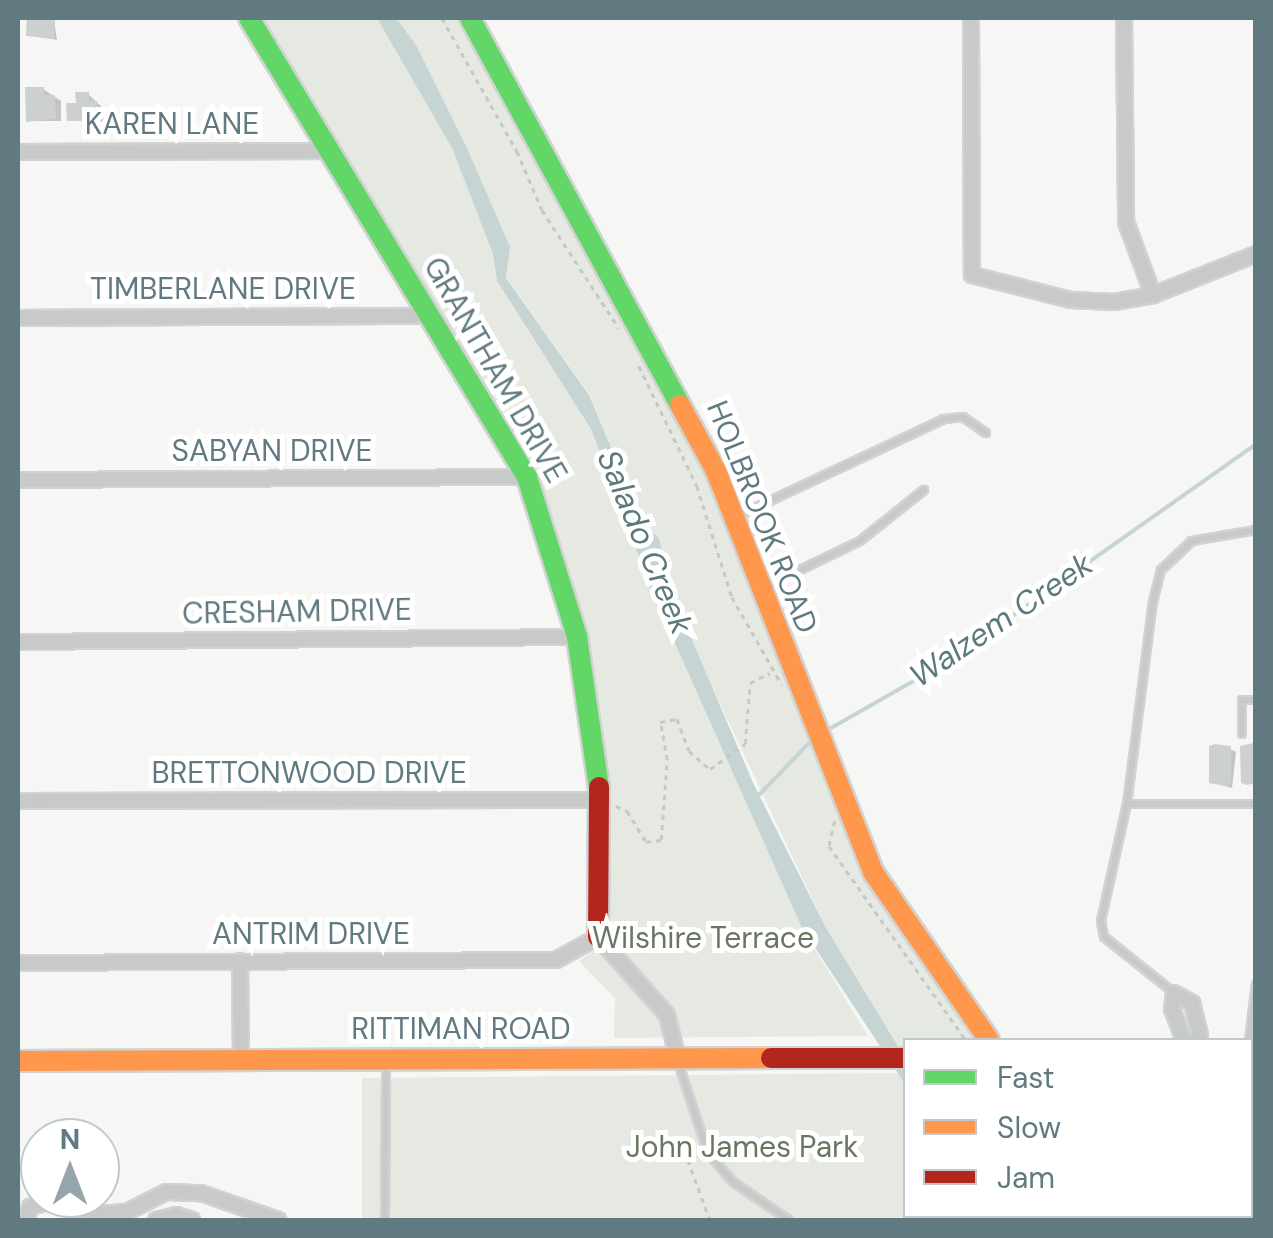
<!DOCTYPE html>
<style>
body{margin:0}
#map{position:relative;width:1273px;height:1238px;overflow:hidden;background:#f6f6f5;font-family:"DM Sans",sans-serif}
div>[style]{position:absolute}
.green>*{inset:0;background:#e6e8e2}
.water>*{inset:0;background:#c7d4d4}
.shadow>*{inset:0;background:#0003}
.stream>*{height:4px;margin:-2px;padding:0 2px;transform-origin:2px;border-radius:2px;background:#c7d4d4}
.building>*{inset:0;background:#cdd0d0}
.path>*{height:2.5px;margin-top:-1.25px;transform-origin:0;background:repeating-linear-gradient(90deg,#c6c8c8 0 5px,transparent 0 10px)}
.roads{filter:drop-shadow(2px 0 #d1d3d3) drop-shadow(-2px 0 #d1d3d3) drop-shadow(0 2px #d1d3d3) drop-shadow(0 -2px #d1d3d3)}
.lane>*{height:6px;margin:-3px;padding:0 3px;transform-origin:3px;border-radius:3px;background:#c8caca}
.street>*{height:14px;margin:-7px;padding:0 7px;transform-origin:7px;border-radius:7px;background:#c8caca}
.fast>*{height:20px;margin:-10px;padding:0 10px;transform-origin:10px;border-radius:10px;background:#63d668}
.slow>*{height:20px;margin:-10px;padding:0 10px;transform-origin:10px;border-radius:10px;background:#ff974d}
.jam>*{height:20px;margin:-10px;padding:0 10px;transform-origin:10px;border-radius:10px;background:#b3261e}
span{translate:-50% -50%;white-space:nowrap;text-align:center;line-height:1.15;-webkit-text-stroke:10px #fff;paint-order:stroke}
.street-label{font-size:30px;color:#617980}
.park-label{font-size:30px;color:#6a7760}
.water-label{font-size:32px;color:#5c797b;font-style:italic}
.frame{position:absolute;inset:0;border:20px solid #617980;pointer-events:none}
.legend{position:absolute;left:903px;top:1038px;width:350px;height:180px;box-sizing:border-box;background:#fff;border:2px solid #c0c9cc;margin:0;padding:12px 18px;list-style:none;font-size:30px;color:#617980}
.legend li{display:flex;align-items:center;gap:20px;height:50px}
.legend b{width:50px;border:2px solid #c0c9cc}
.north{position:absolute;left:20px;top:1118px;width:100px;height:100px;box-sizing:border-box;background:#fff;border:2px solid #c0c9cc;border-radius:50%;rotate:0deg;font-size:28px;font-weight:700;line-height:40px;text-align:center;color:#617980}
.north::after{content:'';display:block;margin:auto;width:35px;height:45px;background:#95a5a9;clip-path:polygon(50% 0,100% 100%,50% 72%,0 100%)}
</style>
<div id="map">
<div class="green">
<div style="clip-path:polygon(260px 18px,377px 18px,406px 61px,452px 148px,493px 254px,497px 281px,591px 429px,653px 594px,802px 928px,868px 1036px,614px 1038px,615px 998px,579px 961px,607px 941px,609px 862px,563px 553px)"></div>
<div style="clip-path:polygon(396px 18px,463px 18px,702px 460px,869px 876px,975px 1040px,906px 1040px,905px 1058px,825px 926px,700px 661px,671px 591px,659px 538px,643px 525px,589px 394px,506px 277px,509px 247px,467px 148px)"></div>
<div style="clip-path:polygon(905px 1073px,906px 1216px,1121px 1220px,362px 1220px,362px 1078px)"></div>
</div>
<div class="water">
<div style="clip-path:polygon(377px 18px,396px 18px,416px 45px,467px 148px,510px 247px,506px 278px,589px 395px,643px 524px,659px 538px,671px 591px,754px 785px,825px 926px,905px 1058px,905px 1084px,802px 928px,653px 594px,591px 429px,497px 281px,493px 254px,452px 148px)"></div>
</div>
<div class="shadow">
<div style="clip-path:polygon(54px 20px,57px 40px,29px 35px)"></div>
<div style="clip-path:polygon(43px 89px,61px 101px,61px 121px,28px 121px)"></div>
<div style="clip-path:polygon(88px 94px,103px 108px,104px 122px,69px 120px)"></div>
<div style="clip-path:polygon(1230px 749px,1236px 752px,1232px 788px,1212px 782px)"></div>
</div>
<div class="stream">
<div style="left:824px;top:732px;width:145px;rotate:-29.7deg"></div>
<div style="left:950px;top:660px;width:375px;rotate:-35.2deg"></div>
<div style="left:756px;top:798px;width:81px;rotate:-46deg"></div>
</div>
<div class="building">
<div style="clip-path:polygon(27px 18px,55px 18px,54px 39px,26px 36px)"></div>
<div style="clip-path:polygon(25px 87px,44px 87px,44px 95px,55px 95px,56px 119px,26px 122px)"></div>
<div style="clip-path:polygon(75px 92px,89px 92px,89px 102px,97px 101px,98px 120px,67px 121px,66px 103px,76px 103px)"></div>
<div style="clip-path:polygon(1254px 743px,1256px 783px,1247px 785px,1241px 783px,1240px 746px)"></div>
<div style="clip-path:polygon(1215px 744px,1231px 746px,1231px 783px,1225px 786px,1209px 783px,1209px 746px)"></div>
</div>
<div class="path">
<div style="left:442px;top:18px;width:153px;rotate:60.6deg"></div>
<div style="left:517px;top:151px;width:64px;rotate:67deg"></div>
<div style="left:542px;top:210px;width:141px;rotate:56.9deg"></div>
<div style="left:639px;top:366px;width:133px;rotate:64.2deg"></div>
<div style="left:697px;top:486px;width:116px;rotate:72.5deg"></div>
<div style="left:732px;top:597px;width:101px;rotate:60.4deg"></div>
<div style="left:616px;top:806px;width:12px;rotate:24deg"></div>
<div style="left:627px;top:811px;width:36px;rotate:58deg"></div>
<div style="left:646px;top:842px;width:15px;rotate:-8deg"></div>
<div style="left:661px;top:840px;width:80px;rotate:-85.7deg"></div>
<div style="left:667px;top:760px;width:39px;rotate:-100deg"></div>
<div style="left:660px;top:722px;width:17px;rotate:-10deg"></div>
<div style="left:677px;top:719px;width:34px;rotate:69deg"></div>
<div style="left:689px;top:751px;width:28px;rotate:41deg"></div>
<div style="left:710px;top:769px;width:43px;rotate:-35.5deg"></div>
<div style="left:745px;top:744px;width:61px;rotate:-85.3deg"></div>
<div style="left:750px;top:683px;width:22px;rotate:-27deg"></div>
<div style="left:835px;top:821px;width:26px;rotate:103deg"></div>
<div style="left:829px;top:846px;width:237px;rotate:54.8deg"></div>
<div style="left:688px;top:1160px;width:64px;rotate:69.9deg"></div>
<div style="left:1250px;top:1210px;width:6px"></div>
</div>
<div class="roads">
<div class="lane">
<div style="left:740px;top:515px;width:225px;rotate:-25.2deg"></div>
<div style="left:944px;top:419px;width:19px;rotate:-6deg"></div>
<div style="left:963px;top:417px;width:28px;rotate:35deg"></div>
<div style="left:767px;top:586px;width:103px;rotate:-25.8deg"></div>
<div style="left:860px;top:541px;width:82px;rotate:-38.6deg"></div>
<div style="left:1242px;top:734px;width:34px;rotate:-90deg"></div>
<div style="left:1242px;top:700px;width:14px"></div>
<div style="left:1127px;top:804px;width:129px"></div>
<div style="left:1173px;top:992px;width:88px;rotate:-141.4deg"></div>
<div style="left:1104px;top:937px;width:16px;rotate:-101deg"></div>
<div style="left:1101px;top:921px;width:120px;rotate:-77.5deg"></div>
<div style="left:1127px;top:804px;width:204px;rotate:-82.7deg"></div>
<div style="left:1153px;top:602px;width:33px;rotate:-76deg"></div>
<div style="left:1161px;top:570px;width:42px;rotate:-43.1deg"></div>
<div style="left:1192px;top:541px;width:65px;rotate:-9.8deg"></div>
<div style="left:1249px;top:1040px;width:56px;rotate:-82.9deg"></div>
<div style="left:679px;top:1065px;width:93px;rotate:71.8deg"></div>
<div style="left:708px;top:1153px;width:38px;rotate:49deg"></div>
<div style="left:733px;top:1182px;width:68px;rotate:34.2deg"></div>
<div style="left:1250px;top:1097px;width:6px;rotate:9deg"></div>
<div style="left:385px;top:1220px;width:158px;rotate:-89.6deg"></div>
</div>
<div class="street">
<div style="left:971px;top:18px;width:257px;rotate:89.8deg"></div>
<div style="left:972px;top:275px;width:102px;rotate:14.2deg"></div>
<div style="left:1071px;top:300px;width:43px;rotate:2.7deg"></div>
<div style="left:1114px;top:302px;width:40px;rotate:-10deg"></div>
<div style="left:1153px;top:295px;width:111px;rotate:-21.7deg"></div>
<div style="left:1124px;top:18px;width:204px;rotate:89.4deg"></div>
<div style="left:1126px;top:222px;width:78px;rotate:69.7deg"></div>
<div style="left:18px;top:152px;width:309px;rotate:-0.2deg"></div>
<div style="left:18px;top:318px;width:411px;rotate:-0.3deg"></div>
<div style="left:18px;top:480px;width:509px;rotate:-0.34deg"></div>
<div style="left:18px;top:642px;width:559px;rotate:-0.51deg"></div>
<div style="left:18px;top:801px;width:583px;rotate:-0.1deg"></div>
<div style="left:240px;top:961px;width:99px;rotate:89.4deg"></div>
<div style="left:18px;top:963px;width:538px;rotate:-0.32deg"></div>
<div style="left:556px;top:960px;width:48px;rotate:-28.7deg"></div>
<div style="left:598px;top:937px;width:104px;rotate:48.5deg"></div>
<div style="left:667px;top:1015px;width:45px;rotate:76deg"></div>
<div style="left:1184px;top:1040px;width:33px;rotate:-111deg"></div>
<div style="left:1172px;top:1009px;width:16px;rotate:-83deg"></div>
<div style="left:1174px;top:993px;width:21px;rotate:29deg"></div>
<div style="left:1192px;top:1003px;width:33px;rotate:76deg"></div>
<div style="left:1200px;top:1035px;width:8px;rotate:140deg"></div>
<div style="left:26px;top:1220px;width:14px;rotate:-73deg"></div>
<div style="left:30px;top:1207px;width:19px;rotate:-16deg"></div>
<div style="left:48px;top:1202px;width:55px;rotate:12.5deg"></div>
<div style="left:102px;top:1214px;width:25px;rotate:-5deg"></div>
<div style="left:127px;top:1212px;width:44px;rotate:-27.1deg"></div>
<div style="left:166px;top:1192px;width:35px;rotate:2deg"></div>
<div style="left:201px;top:1193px;width:82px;rotate:19.3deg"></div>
<div style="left:156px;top:1220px;width:21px;rotate:-14deg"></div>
<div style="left:176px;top:1215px;width:17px;rotate:17deg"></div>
</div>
<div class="fast">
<div style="left:249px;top:18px;width:537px;rotate:58.8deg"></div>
<div style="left:527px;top:477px;width:168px;rotate:72.6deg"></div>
<div style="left:577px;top:637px;width:152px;rotate:81.7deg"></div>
<div style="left:470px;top:18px;width:440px;rotate:61.5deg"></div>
<div style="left:1127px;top:1216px;width:8px;rotate:30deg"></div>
</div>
<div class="slow">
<div style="left:680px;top:405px;width:75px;rotate:61.4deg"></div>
<div style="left:716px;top:471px;width:431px;rotate:68.6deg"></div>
<div style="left:873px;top:872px;width:204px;rotate:55.4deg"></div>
<div style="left:18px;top:1061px;width:753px;rotate:-0.23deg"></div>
</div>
<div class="jam">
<div style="left:598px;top:937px;width:150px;rotate:-89.6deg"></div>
<div style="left:771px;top:1058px;width:135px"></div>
<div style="left:1250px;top:1063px;width:6px"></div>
</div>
</div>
<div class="street-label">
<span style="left:172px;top:124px">KAREN LANE</span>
<span style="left:223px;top:289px">TIMBERLANE DRIVE</span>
<span style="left:495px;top:370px;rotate:60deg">GRANTHAM DRIVE</span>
<span style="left:272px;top:451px">SABYAN DRIVE</span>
<span style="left:762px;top:517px;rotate:68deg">HOLBROOK ROAD</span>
<span style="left:297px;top:612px;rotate:-1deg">CRESHAM DRIVE</span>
<span style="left:309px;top:773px">BRETTONWOOD DRIVE</span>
<span style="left:311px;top:934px">ANTRIM DRIVE</span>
<span style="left:461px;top:1029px">RITTIMAN ROAD</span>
</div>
<div class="park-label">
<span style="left:703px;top:938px">Wilshire Terrace</span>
<span style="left:742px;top:1147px">John James Park</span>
</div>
<div class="water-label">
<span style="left:645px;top:542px;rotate:67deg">Salado Creek</span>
<span style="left:1001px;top:620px;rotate:-34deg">Walzem Creek</span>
</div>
<div class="frame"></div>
<ul class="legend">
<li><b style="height:12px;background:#63d668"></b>Fast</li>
<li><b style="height:12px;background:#ff974d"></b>Slow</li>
<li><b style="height:12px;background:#b3261e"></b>Jam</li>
</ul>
<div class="north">N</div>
</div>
